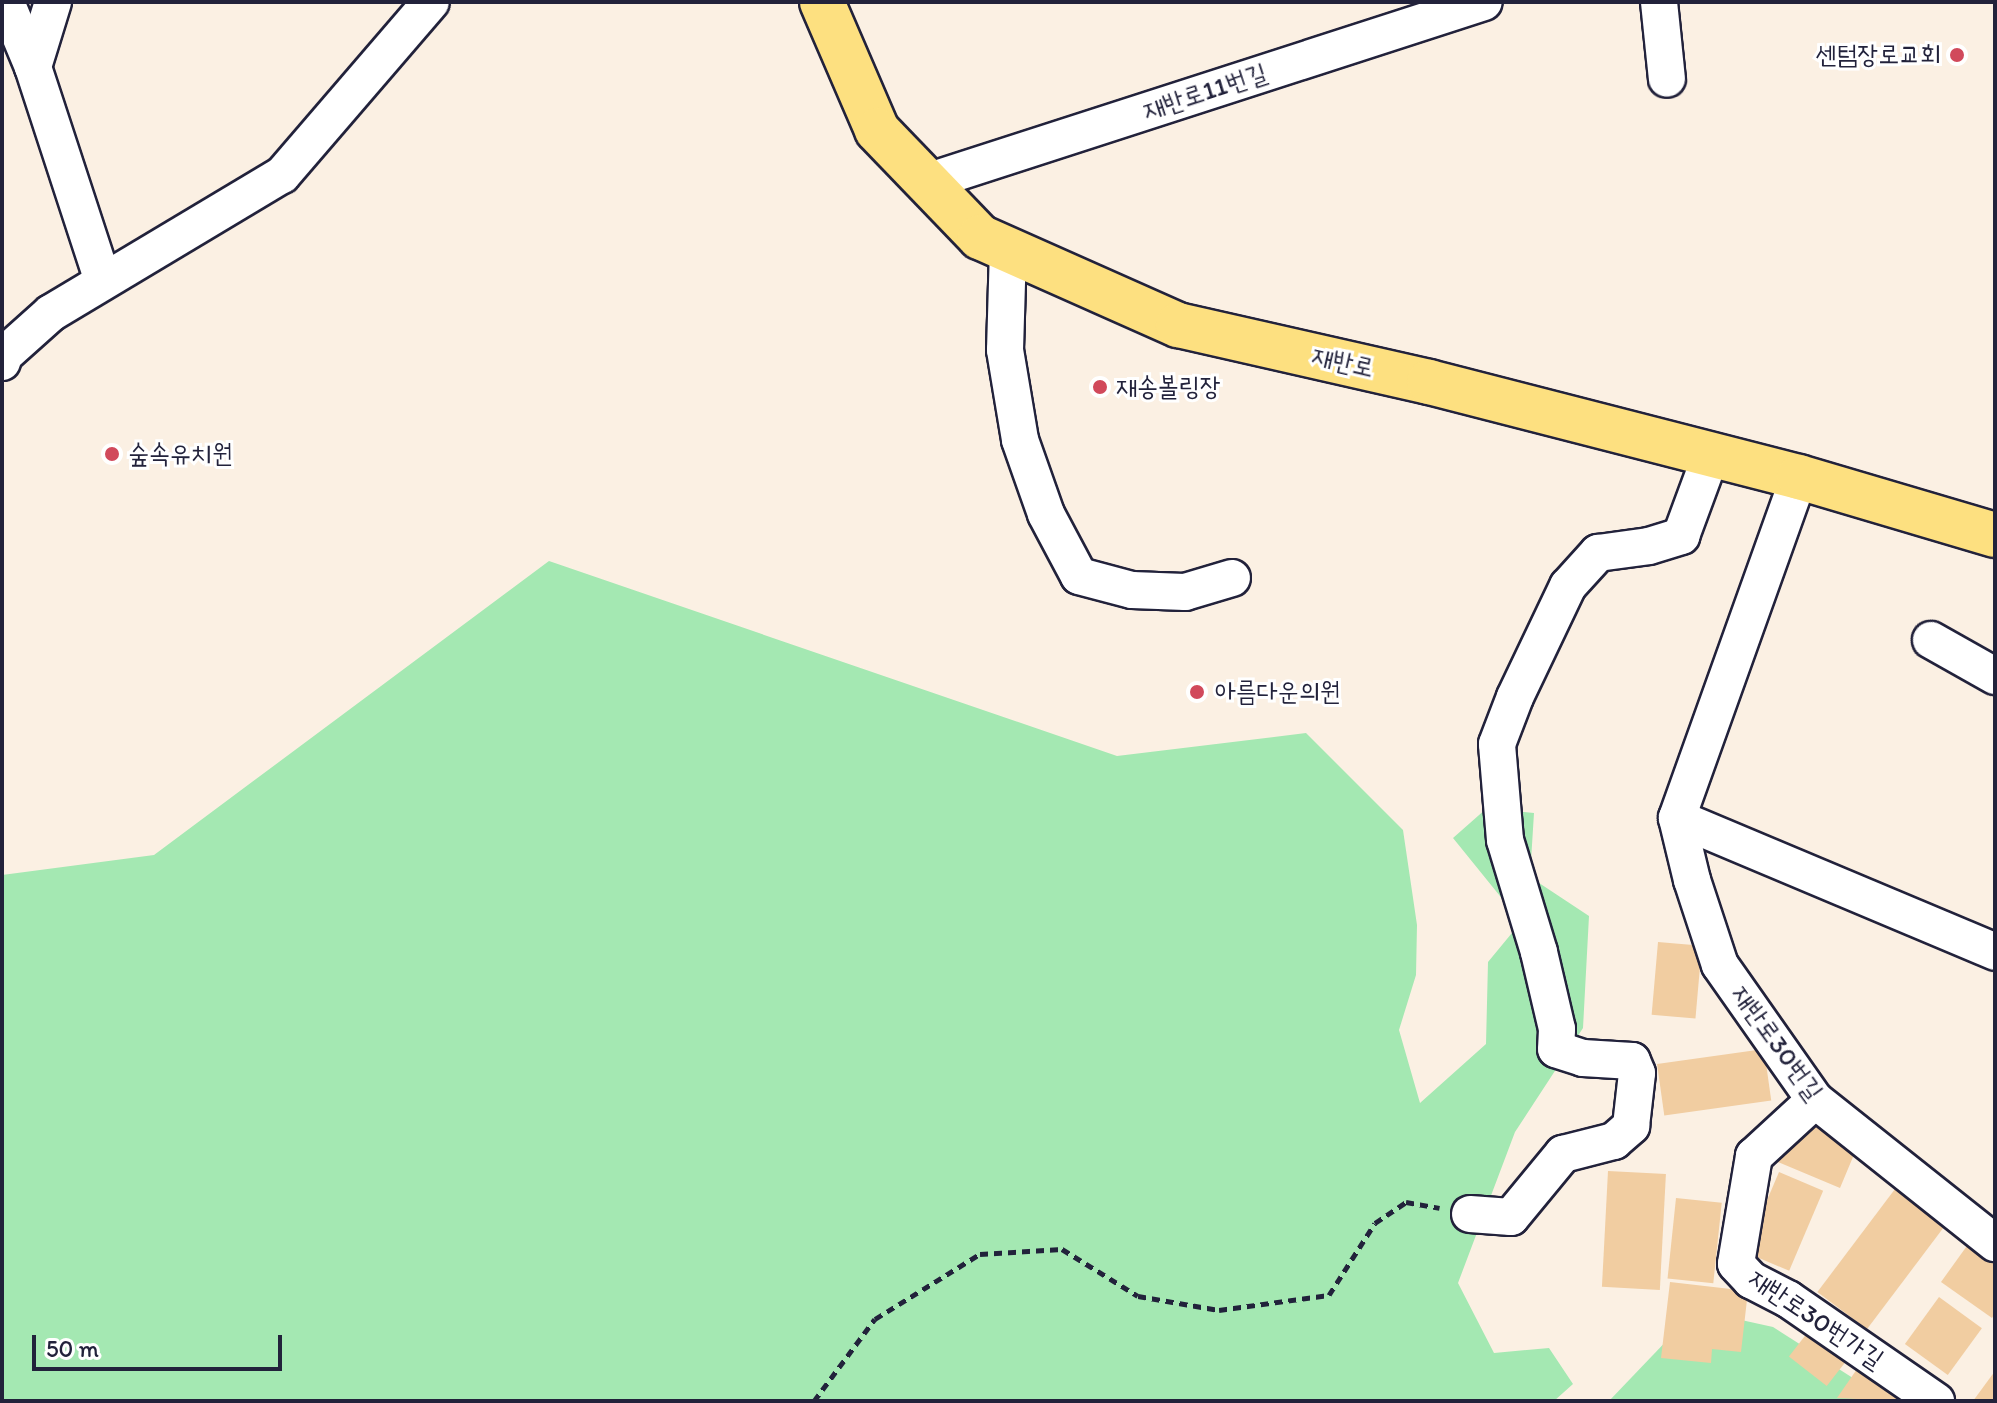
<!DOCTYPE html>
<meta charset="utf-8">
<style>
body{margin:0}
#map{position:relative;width:1997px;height:1403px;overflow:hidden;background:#fbf0e3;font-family:Itim,"Poor Story",sans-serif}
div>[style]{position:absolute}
.green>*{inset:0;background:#a4e8b2}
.building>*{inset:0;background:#f1cda1;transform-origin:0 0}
.path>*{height:5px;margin-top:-2.5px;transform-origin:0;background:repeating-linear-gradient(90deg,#22223b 0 8px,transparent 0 14px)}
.roads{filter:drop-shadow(2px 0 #22223b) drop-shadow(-2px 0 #22223b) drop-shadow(0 2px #22223b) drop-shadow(0 -2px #22223b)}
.minor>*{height:36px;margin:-18px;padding:0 18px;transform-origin:18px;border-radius:18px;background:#fff}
.major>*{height:44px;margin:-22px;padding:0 22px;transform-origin:22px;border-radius:22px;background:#fde080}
.dots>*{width:22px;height:22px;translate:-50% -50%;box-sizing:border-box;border:4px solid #fff;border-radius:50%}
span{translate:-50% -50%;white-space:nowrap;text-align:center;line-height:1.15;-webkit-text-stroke:6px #fff;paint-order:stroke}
.poi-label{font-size:26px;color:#22223b}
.right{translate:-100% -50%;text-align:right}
.left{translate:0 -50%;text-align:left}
.street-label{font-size:26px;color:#22223b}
.frame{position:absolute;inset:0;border:4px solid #22223b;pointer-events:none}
.scale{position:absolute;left:32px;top:1335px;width:250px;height:36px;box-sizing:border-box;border:4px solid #22223b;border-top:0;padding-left:10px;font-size:24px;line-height:28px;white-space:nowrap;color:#22223b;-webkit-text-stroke:6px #fff;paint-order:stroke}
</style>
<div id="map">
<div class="green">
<div style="clip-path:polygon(549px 561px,1117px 756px,1306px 733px,1403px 830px,1417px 925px,1416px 975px,1399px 1030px,1420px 1103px,1486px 1044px,1488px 962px,1521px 922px,1453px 838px,1487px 808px,1534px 813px,1530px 877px,1589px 916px,1583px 1028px,1515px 1132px,1458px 1283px,1494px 1353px,1549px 1348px,1573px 1384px,1554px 1401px,2px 1401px,2px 875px,154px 855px)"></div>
<div style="clip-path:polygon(1696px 1310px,1773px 1327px,1889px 1401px,1609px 1401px)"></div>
</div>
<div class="building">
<div style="left:1658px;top:942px;width:44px;height:73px;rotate:5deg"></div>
<div style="left:1764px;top:1049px;width:52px;height:108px;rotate:82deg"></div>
<div style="clip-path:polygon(1806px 1123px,1858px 1145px,1840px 1188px,1773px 1160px,1784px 1133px,1799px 1140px)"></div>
<div style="left:1608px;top:1171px;width:58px;height:116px;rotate:3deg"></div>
<div style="left:1779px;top:1172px;width:48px;height:87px;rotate:23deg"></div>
<div style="left:1895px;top:1189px;width:62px;height:129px;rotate:37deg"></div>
<div style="left:1676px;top:1198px;width:46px;height:81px;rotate:6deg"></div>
<div style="clip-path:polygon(1969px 1243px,1995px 1261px,1995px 1313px,1992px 1318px,1941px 1282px)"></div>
<div style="clip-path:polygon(1670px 1282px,1748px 1291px,1741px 1352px,1712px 1349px,1711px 1363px,1661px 1358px)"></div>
<div style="left:1939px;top:1297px;width:53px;height:58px;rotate:36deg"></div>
<div style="left:1808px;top:1332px;width:48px;height:31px;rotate:38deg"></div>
<div style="clip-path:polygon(1857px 1369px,1898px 1398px,1896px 1401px,1837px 1398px)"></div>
<div style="clip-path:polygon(1995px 1371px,1995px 1401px,1973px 1401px)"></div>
</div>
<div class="path">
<div style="left:814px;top:1401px;width:102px;rotate:-53.4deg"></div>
<div style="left:875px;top:1319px;width:123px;rotate:-31.8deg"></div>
<div style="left:980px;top:1254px;width:82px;rotate:-3.5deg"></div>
<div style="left:1062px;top:1249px;width:89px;rotate:31.7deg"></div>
<div style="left:1138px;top:1296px;width:82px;rotate:9.8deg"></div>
<div style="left:1219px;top:1310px;width:111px;rotate:-7.8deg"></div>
<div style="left:1329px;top:1295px;width:85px;rotate:-57.4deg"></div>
<div style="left:1375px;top:1223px;width:37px;rotate:-34deg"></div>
<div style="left:1406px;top:1202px;width:34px;rotate:10deg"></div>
</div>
<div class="roads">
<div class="minor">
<div style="left:6px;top:2px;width:70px;rotate:67.4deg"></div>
<div style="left:33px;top:67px;width:225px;rotate:71.9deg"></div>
<div style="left:1659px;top:2px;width:77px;rotate:84.1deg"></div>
<div style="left:33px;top:67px;width:68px;rotate:-72.9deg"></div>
<div style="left:927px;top:182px;width:585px;rotate:-17.91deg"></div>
<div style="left:1008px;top:249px;width:101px;rotate:91.7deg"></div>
<div style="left:1005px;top:350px;width:91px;rotate:80.5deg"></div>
<div style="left:1020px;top:440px;width:78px;rotate:70.6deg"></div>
<div style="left:1046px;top:514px;width:70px;rotate:62deg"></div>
<div style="left:1079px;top:576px;width:55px;rotate:14.8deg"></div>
<div style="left:1132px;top:590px;width:53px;rotate:2.2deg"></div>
<div style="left:1185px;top:592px;width:49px;rotate:-16.6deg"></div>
<div style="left:2px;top:362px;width:7px;rotate:-74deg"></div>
<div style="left:4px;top:355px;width:63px;rotate:-41.8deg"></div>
<div style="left:51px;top:313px;width:269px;rotate:-30.9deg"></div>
<div style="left:282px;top:175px;width:228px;rotate:-49.3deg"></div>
<div style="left:1799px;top:477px;width:362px;rotate:109.7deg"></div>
<div style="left:1677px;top:818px;width:64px;rotate:76.4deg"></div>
<div style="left:1692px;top:880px;width:89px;rotate:71.8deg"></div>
<div style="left:1720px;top:965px;width:165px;rotate:54.9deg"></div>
<div style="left:1815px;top:1100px;width:230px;rotate:38.5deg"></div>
<div style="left:1931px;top:640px;width:73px;rotate:29.4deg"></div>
<div style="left:1677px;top:818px;width:345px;rotate:22.8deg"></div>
<div style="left:1815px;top:1100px;width:83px;rotate:137.4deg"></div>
<div style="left:1754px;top:1156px;width:109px;rotate:99.5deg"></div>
<div style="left:1736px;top:1264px;width:22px;rotate:47deg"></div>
<div style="left:1751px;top:1280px;width:42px;rotate:27.2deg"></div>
<div style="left:1788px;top:1299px;width:180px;rotate:34.6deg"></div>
<div style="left:1470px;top:1214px;width:41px;rotate:4.2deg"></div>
<div style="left:1511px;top:1217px;width:82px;rotate:-50.5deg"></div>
<div style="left:1563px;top:1154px;width:53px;rotate:-14.3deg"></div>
<div style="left:1614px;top:1141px;width:23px;rotate:-41deg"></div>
<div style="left:1631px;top:1126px;width:53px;rotate:-83.5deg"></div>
<div style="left:1637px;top:1073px;width:13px;rotate:-113deg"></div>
<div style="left:1632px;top:1061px;width:49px;rotate:-176.5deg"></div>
<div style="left:1583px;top:1058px;width:28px;rotate:-162deg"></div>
<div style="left:1556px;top:1049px;width:20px;rotate:-87deg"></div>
<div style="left:1557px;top:1029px;width:79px;rotate:-103.2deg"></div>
<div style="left:1539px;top:952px;width:117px;rotate:-106.9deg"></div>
<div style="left:1505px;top:840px;width:96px;rotate:-94.8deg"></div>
<div style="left:1497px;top:744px;width:50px;rotate:-69deg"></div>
<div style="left:1515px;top:697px;width:123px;rotate:-64.5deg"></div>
<div style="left:1568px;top:586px;width:45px;rotate:-47.7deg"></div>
<div style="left:1598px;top:553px;width:51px;rotate:-7.8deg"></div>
<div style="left:1649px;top:546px;width:34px;rotate:-17deg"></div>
<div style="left:1681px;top:536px;width:86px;rotate:-69.7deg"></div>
</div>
<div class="major">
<div style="left:822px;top:2px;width:139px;rotate:66.7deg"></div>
<div style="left:877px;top:130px;width:149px;rotate:46.1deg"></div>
<div style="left:980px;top:237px;width:217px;rotate:24deg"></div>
<div style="left:1178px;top:325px;width:257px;rotate:12.8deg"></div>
<div style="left:1429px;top:382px;width:382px;rotate:14.4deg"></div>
<div style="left:1799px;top:477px;width:204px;rotate:16.5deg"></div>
</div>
</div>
<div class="dots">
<div style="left:1957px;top:55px;background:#d1495b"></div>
<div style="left:1100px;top:387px;background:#d1495b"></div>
<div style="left:112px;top:454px;background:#d1495b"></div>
<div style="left:1197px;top:692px;background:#d1495b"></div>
</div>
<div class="poi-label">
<span class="right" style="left:1941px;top:55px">센텀장로교회</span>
<span class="left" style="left:1116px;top:387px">재송볼링장</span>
<span class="left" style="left:128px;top:454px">숲속유치원</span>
<span class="left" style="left:1215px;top:692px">아름다운의원</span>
</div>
<div class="street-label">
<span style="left:1205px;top:92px;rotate:-18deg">재반로11번길</span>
<span style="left:1343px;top:362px;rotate:13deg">재반로</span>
<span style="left:1777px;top:1043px;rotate:54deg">재반로30번길</span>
<span style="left:1816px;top:1319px;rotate:34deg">재반로30번가길</span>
</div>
<div class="frame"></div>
<div class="scale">50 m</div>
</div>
